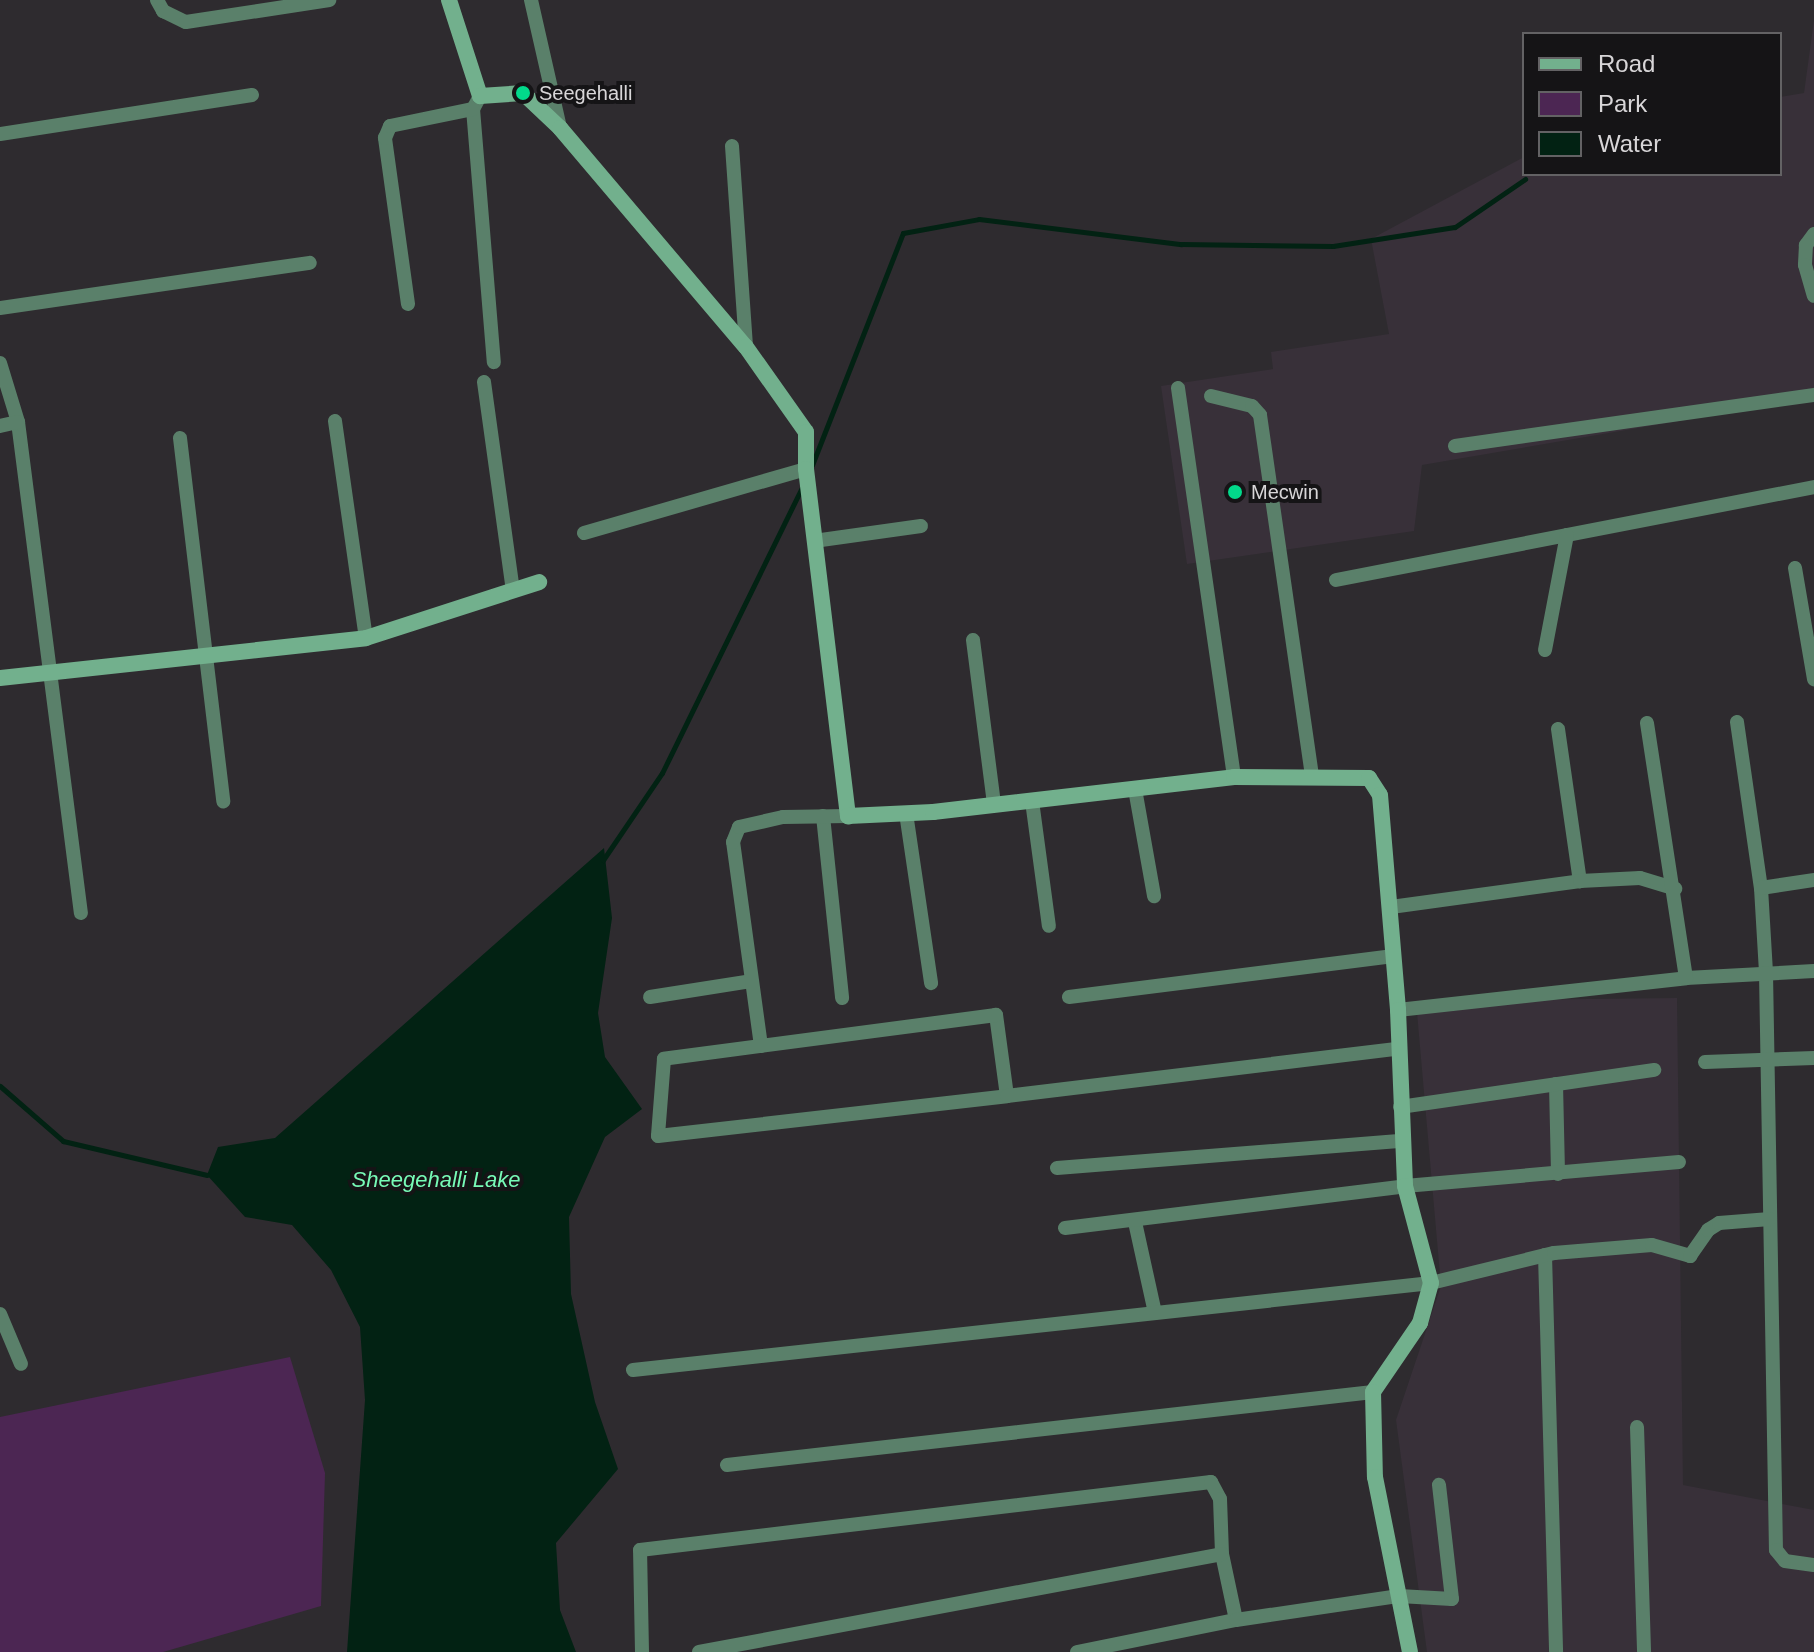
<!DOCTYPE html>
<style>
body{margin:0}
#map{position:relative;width:1814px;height:1652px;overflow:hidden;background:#2e2b2f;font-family:Helvetica,sans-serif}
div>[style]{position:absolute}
.built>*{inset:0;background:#383039}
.green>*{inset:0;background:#4c2653}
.water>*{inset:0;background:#022213}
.stream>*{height:5px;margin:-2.5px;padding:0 2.5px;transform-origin:2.5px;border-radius:2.5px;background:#022213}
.street>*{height:14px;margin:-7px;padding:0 7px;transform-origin:7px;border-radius:7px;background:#5a806a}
.secondary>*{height:16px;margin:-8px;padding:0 8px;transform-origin:8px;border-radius:8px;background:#72b08d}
.dots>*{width:22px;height:22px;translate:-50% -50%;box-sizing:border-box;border:4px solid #151416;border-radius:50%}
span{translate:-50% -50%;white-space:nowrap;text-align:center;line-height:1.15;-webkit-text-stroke:8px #151416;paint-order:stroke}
.poi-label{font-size:20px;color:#d8d6d8}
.left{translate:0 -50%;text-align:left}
.water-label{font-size:22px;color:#77fab7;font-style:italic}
.legend{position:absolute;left:1522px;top:32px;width:260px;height:144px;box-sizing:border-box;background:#151416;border:2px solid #636264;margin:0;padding:10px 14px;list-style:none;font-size:24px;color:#d8d6d8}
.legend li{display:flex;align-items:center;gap:16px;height:40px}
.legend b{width:40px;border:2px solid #636264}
</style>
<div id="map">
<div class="built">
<div style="clip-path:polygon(1814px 20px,1814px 398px,1422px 465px,1414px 531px,1187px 564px,1161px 386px,1273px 369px,1271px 352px,1389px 334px,1371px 239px,1524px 157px,1524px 174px,1780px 174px,1780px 97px,1804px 93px)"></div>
<div style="clip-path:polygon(1677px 998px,1683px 1485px,1814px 1510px,1814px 1652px,1427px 1652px,1396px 1420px,1441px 1286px,1416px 1001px)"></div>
</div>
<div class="green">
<div style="clip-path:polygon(290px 1357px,325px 1473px,321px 1606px,163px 1652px,0 1652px,0 1417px)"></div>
</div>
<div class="water">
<div style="clip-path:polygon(604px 848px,612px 918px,598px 1013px,605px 1057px,642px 1109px,605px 1137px,569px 1217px,571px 1294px,595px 1402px,618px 1469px,556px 1543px,560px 1610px,576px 1652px,347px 1652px,365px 1400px,360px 1327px,331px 1270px,292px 1225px,245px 1217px,207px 1175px,218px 1147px,275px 1138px)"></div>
</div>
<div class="stream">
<div style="left:812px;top:465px;width:249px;rotate:-68.6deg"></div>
<div style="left:903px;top:233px;width:77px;rotate:-10.4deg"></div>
<div style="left:979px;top:219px;width:204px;rotate:7.1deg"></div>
<div style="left:1181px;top:244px;width:152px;rotate:0.8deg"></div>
<div style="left:1333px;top:246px;width:123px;rotate:-8.9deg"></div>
<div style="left:1455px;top:227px;width:85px;rotate:-34.4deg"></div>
<div style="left:603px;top:860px;width:105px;rotate:-55.9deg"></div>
<div style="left:662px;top:773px;width:321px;rotate:-63.9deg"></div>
<div style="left:0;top:1086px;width:84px;rotate:41.1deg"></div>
<div style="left:63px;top:1141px;width:148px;rotate:13.3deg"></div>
</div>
<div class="street">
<div style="left:157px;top:0;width:13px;rotate:61deg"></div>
<div style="left:163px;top:11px;width:25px;rotate:26deg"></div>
<div style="left:186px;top:22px;width:145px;rotate:-8.7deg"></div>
<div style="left:531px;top:0;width:131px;rotate:77.2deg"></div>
<div style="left:480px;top:96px;width:15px;rotate:118deg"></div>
<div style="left:473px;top:109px;width:254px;rotate:85.3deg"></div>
<div style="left:0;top:134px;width:255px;rotate:-8.8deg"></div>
<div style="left:732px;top:146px;width:201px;rotate:86deg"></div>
<div style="left:1814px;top:234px;width:14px;rotate:126deg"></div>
<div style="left:1806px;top:245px;width:20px;rotate:93deg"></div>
<div style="left:1805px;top:265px;width:32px;rotate:74deg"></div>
<div style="left:408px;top:304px;width:168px;rotate:-97.9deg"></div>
<div style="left:385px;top:138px;width:13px;rotate:-67deg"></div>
<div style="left:390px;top:126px;width:85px;rotate:-11.6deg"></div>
<div style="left:0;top:308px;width:313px;rotate:-8.3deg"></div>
<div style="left:0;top:363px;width:62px;rotate:73deg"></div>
<div style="left:18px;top:422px;width:495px;rotate:82.7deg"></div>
<div style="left:484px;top:382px;width:211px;rotate:82.1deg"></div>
<div style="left:1178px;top:388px;width:393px;rotate:81.8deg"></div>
<div style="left:1211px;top:396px;width:42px;rotate:13.7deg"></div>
<div style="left:1252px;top:406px;width:12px;rotate:48deg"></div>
<div style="left:1260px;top:415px;width:364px;rotate:81.8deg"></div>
<div style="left:335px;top:421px;width:219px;rotate:81.9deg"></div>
<div style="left:0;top:426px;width:18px;rotate:-13deg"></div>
<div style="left:180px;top:438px;width:366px;rotate:83.2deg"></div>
<div style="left:1455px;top:446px;width:363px;rotate:-8.1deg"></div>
<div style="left:584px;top:533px;width:231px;rotate:-16.1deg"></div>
<div style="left:814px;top:541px;width:108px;rotate:-8deg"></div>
<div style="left:1795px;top:568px;width:113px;rotate:80.3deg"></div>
<div style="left:1336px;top:580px;width:487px;rotate:-11deg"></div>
<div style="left:973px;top:640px;width:166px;rotate:82.7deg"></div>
<div style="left:1545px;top:650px;width:117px;rotate:-79.2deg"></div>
<div style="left:1737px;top:722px;width:168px;rotate:81.8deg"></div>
<div style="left:1761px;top:888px;width:85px;rotate:86.6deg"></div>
<div style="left:1766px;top:973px;width:577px;rotate:89.01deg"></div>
<div style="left:1776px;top:1550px;width:14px;rotate:51deg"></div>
<div style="left:1785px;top:1561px;width:29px;rotate:8deg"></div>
<div style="left:1558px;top:729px;width:154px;rotate:81.8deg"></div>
<div style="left:1135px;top:789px;width:109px;rotate:79.9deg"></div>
<div style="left:1032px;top:801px;width:126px;rotate:82.3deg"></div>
<div style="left:906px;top:813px;width:172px;rotate:81.6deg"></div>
<div style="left:823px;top:816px;width:183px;rotate:84deg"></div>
<div style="left:1761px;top:888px;width:54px;rotate:-8.6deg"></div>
<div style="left:1391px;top:907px;width:191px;rotate:-7.8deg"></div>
<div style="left:1580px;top:881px;width:60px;rotate:-2.9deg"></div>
<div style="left:1640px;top:878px;width:37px;rotate:17deg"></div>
<div style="left:1686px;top:978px;width:128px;rotate:-3.1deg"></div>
<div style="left:650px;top:997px;width:102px;rotate:-9deg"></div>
<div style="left:1069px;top:997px;width:327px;rotate:-7.2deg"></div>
<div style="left:1398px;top:1010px;width:290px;rotate:-6.3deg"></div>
<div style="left:1686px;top:978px;width:258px;rotate:-98.7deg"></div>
<div style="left:761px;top:1046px;width:206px;rotate:-97.8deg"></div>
<div style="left:733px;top:842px;width:16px;rotate:-68deg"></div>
<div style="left:739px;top:827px;width:45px;rotate:-12.8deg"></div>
<div style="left:783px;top:817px;width:65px;rotate:-0.9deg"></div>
<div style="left:1705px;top:1062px;width:109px;rotate:-2.1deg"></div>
<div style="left:1556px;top:1084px;width:90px;rotate:88.7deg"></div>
<div style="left:1007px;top:1096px;width:82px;rotate:-97.7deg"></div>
<div style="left:996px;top:1015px;width:335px;rotate:172.5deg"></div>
<div style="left:664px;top:1059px;width:77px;rotate:94.5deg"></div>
<div style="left:658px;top:1136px;width:351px;rotate:-6.5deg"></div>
<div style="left:1007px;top:1096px;width:392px;rotate:-6.9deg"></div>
<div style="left:1400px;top:1107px;width:257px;rotate:-8.3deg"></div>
<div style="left:1057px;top:1168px;width:346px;rotate:-4.5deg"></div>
<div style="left:1135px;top:1222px;width:93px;rotate:77.6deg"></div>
<div style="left:1065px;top:1228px;width:343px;rotate:-7deg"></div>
<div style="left:1405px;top:1186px;width:275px;rotate:-5deg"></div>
<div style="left:1545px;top:1255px;width:397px;rotate:88.4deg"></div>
<div style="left:0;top:1314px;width:54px;rotate:67.2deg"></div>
<div style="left:633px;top:1370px;width:803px;rotate:-6.22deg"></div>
<div style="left:1431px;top:1283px;width:127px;rotate:-13.7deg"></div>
<div style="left:1554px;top:1253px;width:98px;rotate:-4.7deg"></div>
<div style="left:1652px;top:1245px;width:40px;rotate:16deg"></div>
<div style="left:1690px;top:1256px;width:32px;rotate:-55deg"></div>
<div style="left:1708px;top:1230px;width:13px;rotate:-32deg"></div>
<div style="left:1719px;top:1223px;width:51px;rotate:-4.5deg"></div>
<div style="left:1637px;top:1427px;width:225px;rotate:88.2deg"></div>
<div style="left:727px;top:1465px;width:650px;rotate:-6.45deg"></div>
<div style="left:642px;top:1652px;width:102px;rotate:-91.1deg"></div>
<div style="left:640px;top:1550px;width:575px;rotate:-6.79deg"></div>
<div style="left:1211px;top:1482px;width:19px;rotate:62deg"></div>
<div style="left:1220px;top:1499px;width:55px;rotate:87.9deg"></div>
<div style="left:1222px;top:1554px;width:67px;rotate:78deg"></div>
<div style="left:699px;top:1652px;width:532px;rotate:-10.61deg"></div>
<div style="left:1077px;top:1652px;width:162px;rotate:-11.4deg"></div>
<div style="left:1236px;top:1620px;width:165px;rotate:-8.4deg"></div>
<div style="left:1399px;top:1596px;width:53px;rotate:3.2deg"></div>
<div style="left:1452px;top:1599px;width:115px;rotate:-96.5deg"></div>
</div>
<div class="secondary">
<div style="left:449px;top:0;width:101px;rotate:72.1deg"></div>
<div style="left:480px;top:96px;width:43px;rotate:-4deg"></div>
<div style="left:523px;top:93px;width:51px;rotate:43.4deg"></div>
<div style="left:560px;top:128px;width:287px;rotate:49.7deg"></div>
<div style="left:746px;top:347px;width:104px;rotate:54.8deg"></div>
<div style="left:806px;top:432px;width:37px;rotate:90deg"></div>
<div style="left:806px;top:469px;width:350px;rotate:83.1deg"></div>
<div style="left:848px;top:816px;width:85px;rotate:-2.7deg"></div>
<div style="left:933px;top:812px;width:303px;rotate:-6.6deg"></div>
<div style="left:1234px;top:777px;width:135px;rotate:0.4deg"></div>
<div style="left:1369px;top:778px;width:20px;rotate:57deg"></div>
<div style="left:1380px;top:795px;width:216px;rotate:85.2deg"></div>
<div style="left:1398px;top:1010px;width:176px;rotate:87.7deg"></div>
<div style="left:1405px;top:1186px;width:100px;rotate:75deg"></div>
<div style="left:1431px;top:1283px;width:41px;rotate:105.4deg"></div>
<div style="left:1420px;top:1323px;width:83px;rotate:124.3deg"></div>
<div style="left:1373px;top:1392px;width:85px;rotate:88.7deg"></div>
<div style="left:1375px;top:1477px;width:178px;rotate:78.7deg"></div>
<div style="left:0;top:678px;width:368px;rotate:-6.2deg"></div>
<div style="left:366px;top:638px;width:182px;rotate:-17.9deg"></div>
</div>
<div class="dots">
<div style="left:523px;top:93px;background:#02d98b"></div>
<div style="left:1235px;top:492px;background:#02d98b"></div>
</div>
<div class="poi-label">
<span class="left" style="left:539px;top:93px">Seegehalli</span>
<span class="left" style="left:1251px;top:492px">Mecwin</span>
</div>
<div class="water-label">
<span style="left:436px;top:1180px">Sheegehalli Lake</span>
</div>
<ul class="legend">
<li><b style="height:10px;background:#72b08d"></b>Road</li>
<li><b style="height:22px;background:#4c2653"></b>Park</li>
<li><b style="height:22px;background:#022213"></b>Water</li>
</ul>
</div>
